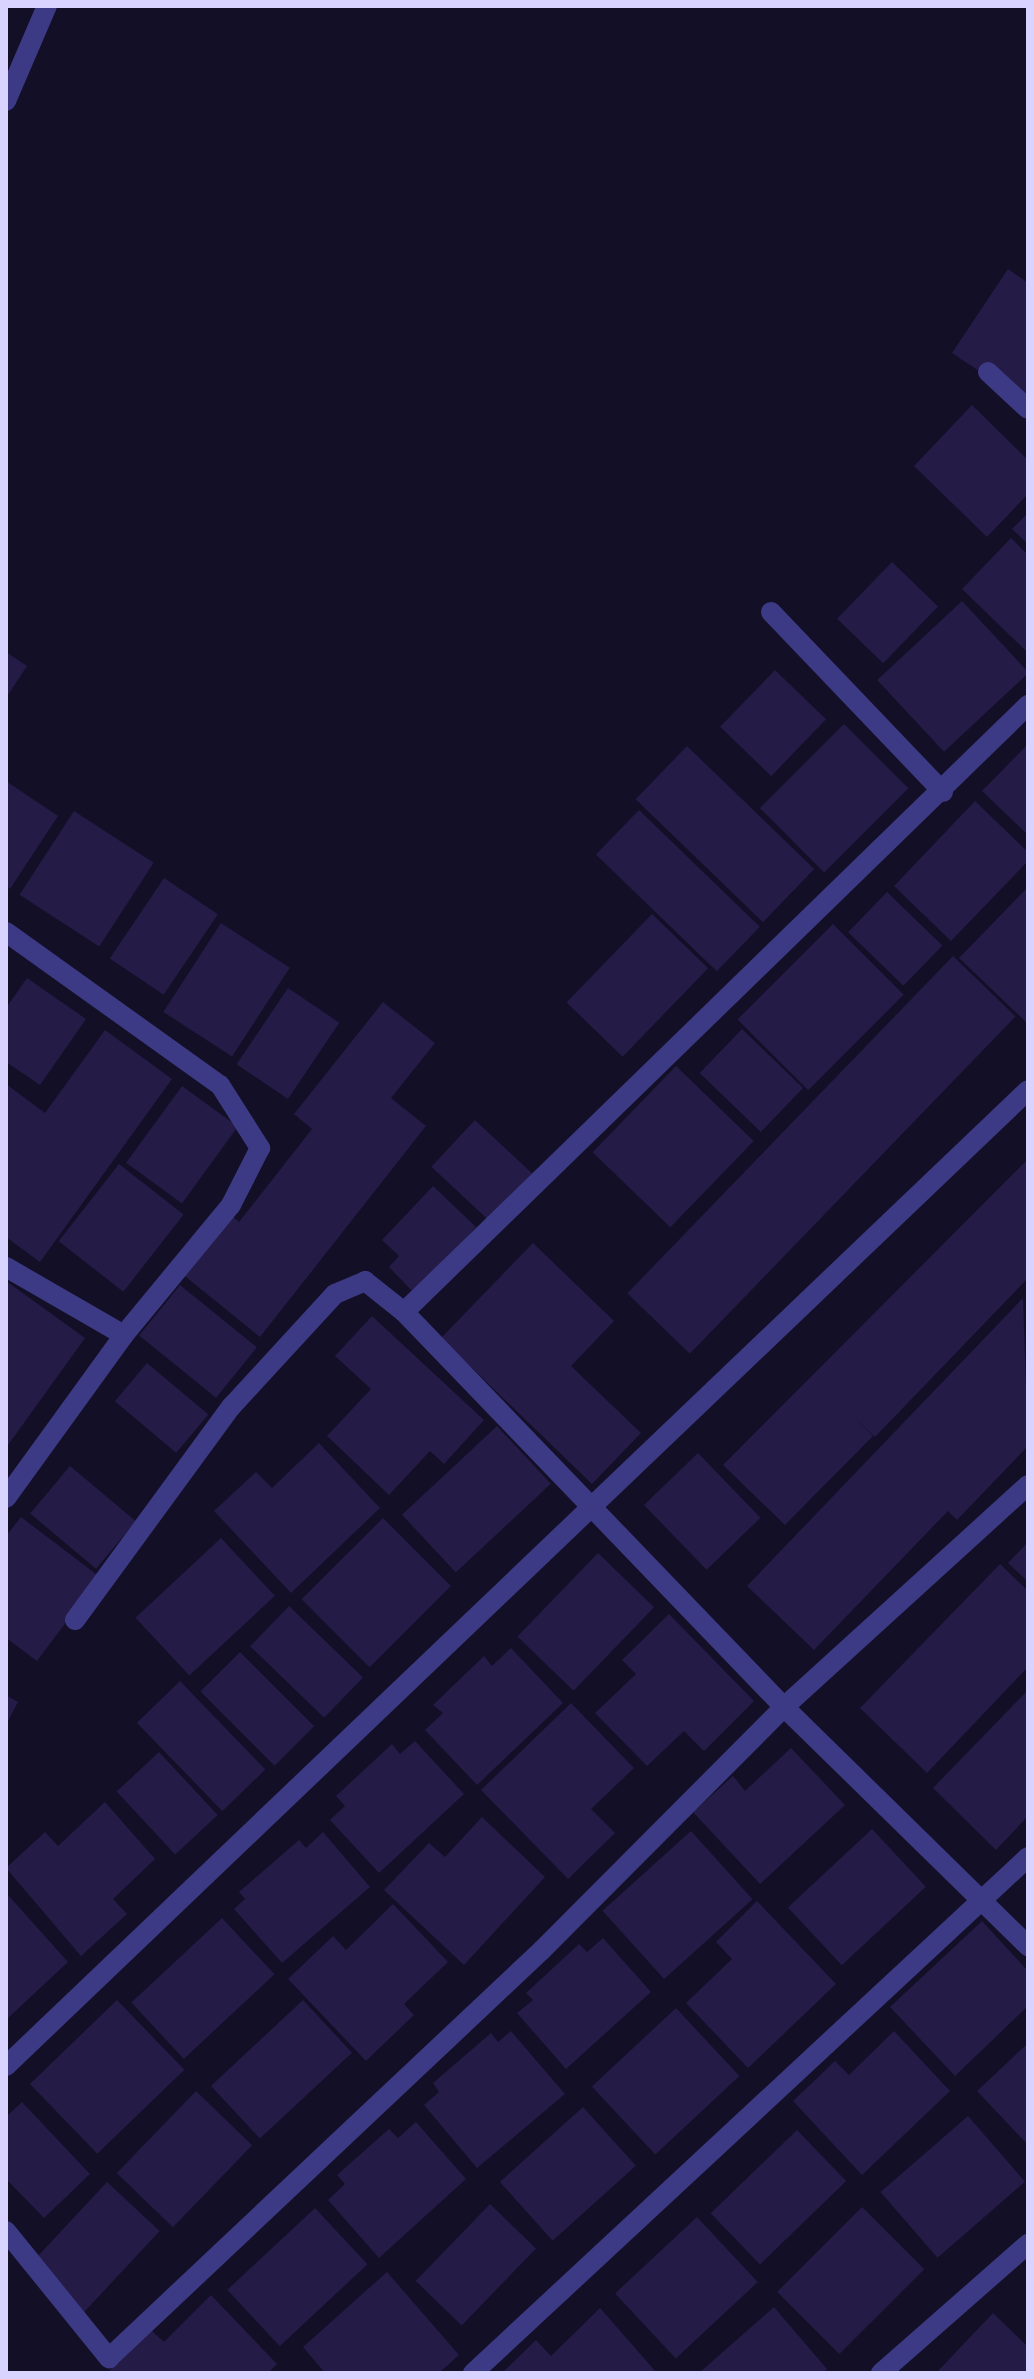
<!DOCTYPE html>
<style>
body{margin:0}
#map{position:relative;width:1034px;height:2379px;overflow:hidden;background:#130f26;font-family:Montserrat,sans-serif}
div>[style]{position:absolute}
.building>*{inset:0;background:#241b47;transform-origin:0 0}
.minor>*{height:20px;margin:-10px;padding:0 10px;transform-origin:10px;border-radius:10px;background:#3d3a85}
span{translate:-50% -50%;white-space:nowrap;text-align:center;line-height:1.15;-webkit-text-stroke:7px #130f26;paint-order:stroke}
.frame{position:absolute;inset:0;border:8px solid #d9d4ff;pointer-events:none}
</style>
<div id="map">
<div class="building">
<div style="clip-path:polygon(1008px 269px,1028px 283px,1028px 404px,952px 353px)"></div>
<div style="clip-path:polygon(972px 405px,1028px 460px,1028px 494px,987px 537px,914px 466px)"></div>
<div style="clip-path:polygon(1028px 513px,1028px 544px,1012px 529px)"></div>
<div style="clip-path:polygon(1011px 538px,1028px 555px,1028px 653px,962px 589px)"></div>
<div style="left:892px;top:562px;width:64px;height:79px;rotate:44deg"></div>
<div style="left:962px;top:601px;width:98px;height:116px;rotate:47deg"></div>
<div style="clip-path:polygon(6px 652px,27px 666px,6px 698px)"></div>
<div style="left:775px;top:670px;width:71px;height:79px;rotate:44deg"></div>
<div style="left:844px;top:724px;width:91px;height:119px;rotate:45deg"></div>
<div style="clip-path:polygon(1028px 744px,1028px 835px,982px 791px)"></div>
<div style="left:687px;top:746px;width:177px;height:74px;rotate:44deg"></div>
<div style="clip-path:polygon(6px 781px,58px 816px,10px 889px,6px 886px)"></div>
<div style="clip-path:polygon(975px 801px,1028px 852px,1028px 861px,951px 941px,894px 886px)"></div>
<div style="left:639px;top:810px;width:168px;height:62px;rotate:44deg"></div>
<div style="left:74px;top:811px;width:95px;height:100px;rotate:33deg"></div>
<div style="left:164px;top:878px;width:65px;height:97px;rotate:34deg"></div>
<div style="clip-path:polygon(1028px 887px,1028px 1024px,959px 958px)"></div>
<div style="left:887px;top:892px;width:77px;height:56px;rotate:44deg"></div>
<div style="left:652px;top:914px;width:78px;height:123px;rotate:44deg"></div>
<div style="left:221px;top:923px;width:82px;height:106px;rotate:33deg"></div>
<div style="left:833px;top:924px;width:100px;height:135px;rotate:45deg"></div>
<div style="left:953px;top:956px;width:87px;height:469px;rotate:44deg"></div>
<div style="clip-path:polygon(27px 978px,86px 1019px,40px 1085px,6px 1062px,6px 1008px)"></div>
<div style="left:288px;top:988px;width:62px;height:92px;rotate:34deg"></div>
<div style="clip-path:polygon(383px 1002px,435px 1043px,391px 1098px,426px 1126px,260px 1337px,181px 1273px,229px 1213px,239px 1222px,312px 1129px,294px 1114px)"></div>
<div style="left:742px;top:1029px;width:85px;height:61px;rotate:44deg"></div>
<div style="clip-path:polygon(105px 1030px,172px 1079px,40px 1262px,6px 1237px,6px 1084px,45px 1113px)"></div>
<div style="left:676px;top:1066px;width:108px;height:120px;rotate:44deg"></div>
<div style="left:182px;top:1086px;width:69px;height:95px;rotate:36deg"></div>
<div style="left:475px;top:1120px;width:79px;height:64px;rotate:43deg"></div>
<div style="clip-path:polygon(1028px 1159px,1028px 1278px,875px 1437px,855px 1418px,873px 1436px,785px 1525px,723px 1465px)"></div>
<div style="left:119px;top:1164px;width:82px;height:98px;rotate:38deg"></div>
<div style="clip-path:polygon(433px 1186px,476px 1227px,414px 1293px,389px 1267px,399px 1256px,382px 1240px)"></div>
<div style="clip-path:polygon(533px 1243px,614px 1321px,571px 1366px,641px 1433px,592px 1484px,441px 1338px)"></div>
<div style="clip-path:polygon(6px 1281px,85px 1338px,6px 1448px)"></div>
<div style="left:180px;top:1285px;width:99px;height:65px;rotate:39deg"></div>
<div style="clip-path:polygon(1023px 1298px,1028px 1446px,957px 1520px,948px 1511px,814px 1650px,747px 1586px)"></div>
<div style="clip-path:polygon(372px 1316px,484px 1420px,444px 1464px,430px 1451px,389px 1495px,327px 1436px,371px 1389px,335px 1356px)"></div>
<div style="left:147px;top:1363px;width:80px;height:50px;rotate:40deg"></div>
<div style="left:497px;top:1426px;width:79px;height:130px;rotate:47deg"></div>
<div style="clip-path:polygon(319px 1443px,380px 1508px,291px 1593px,214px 1511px,256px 1472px,272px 1488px)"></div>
<div style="left:698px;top:1453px;width:90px;height:75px;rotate:46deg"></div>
<div style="left:70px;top:1466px;width:86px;height:62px;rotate:40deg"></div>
<div style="clip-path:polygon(21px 1517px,100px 1577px,37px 1661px,6px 1638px,6px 1536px)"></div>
<div style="left:383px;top:1518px;width:96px;height:115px;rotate:45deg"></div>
<div style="left:221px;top:1538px;width:79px;height:117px;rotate:47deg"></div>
<div style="clip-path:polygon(1028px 1542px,1028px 1582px,1008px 1563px)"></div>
<div style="left:598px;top:1553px;width:78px;height:116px;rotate:44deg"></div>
<div style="clip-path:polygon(1000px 1564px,1028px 1591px,1028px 1667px,927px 1773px,860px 1708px)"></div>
<div style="left:289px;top:1606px;width:103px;height:56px;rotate:44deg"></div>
<div style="clip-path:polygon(669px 1614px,754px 1701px,704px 1751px,684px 1731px,647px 1766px,595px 1713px,636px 1674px,622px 1660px)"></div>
<div style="clip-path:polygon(511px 1648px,563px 1703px,477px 1785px,425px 1730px,443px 1713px,433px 1705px,484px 1656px,492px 1666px)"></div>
<div style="left:240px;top:1652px;width:105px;height:56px;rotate:45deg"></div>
<div style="left:180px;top:1681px;width:123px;height:60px;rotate:46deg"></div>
<div style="clip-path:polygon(1028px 1690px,1028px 1816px,996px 1850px,933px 1788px)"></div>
<div style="clip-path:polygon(6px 1695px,18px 1702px,6px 1725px)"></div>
<div style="clip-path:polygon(571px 1703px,634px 1768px,591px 1809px,615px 1833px,568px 1879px,481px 1790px)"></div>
<div style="clip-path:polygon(415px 1741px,464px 1794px,379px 1873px,330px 1820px,345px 1806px,336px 1796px,392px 1744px,400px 1754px)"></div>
<div style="clip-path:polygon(791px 1748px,845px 1805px,760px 1884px,693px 1812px,733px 1776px,745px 1791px)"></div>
<div style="left:159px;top:1752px;width:86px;height:58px;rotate:47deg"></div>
<div style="clip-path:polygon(105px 1802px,155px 1859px,113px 1899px,127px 1914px,81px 1956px,6px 1868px,45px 1832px,58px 1846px)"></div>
<div style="clip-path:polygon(482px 1817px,545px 1877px,464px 1965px,384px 1890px,429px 1843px,445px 1857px)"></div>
<div style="left:872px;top:1829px;width:79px;height:115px;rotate:47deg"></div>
<div style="left:691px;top:1831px;width:92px;height:119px;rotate:48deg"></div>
<div style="clip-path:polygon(323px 1832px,370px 1887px,282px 1963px,234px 1909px,245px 1899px,239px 1892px,299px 1840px,306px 1848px)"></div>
<div style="clip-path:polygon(9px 1896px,68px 1962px,6px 2020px,6px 1898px)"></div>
<div style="clip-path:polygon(757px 1901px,836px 1984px,748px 2068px,686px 2003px,732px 1959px,716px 1942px)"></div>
<div style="clip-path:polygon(393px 1904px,448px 1962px,404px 2004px,414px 2015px,366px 2061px,288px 1979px,333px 1936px,346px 1950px)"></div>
<div style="left:222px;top:1918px;width:77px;height:124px;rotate:47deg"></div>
<div style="clip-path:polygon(982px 1921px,1028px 1971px,1028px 2006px,955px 2076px,890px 2007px)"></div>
<div style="clip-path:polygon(603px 1938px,651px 1992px,566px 2069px,517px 2013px,533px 2000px,526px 1993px,579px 1944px,587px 1952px)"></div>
<div style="left:117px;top:2000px;width:97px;height:121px;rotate:46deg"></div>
<div style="left:303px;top:2000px;width:72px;height:126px;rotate:47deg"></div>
<div style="left:676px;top:2008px;width:93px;height:115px;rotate:47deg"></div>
<div style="clip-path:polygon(511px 2031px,565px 2094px,477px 2168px,424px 2105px,439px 2092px,433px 2083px,491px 2033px,498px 2042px)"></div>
<div style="clip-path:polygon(894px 2031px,950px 2091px,862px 2175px,793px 2101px,835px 2061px,849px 2075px)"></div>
<div style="clip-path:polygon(1028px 2043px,1028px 2145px,977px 2091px)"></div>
<div style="left:196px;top:2091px;width:78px;height:114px;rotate:44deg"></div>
<div style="clip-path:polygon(22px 2102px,90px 2174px,44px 2218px,6px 2179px,6px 2117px)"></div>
<div style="left:583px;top:2107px;width:79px;height:112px;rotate:48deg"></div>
<div style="left:968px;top:2116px;width:87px;height:116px;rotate:49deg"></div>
<div style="clip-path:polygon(416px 2122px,466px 2179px,379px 2258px,328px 2200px,345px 2184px,337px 2175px,389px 2129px,398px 2138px)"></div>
<div style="left:797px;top:2130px;width:71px;height:120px;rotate:46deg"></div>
<div style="left:107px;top:2182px;width:72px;height:120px;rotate:43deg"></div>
<div style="left:490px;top:2204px;width:64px;height:107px;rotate:44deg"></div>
<div style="left:862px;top:2207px;width:88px;height:120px;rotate:45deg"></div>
<div style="left:315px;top:2208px;width:77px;height:120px;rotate:47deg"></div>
<div style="left:697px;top:2217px;width:89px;height:112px;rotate:47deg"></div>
<div style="clip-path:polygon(387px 2272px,459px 2355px,439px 2373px,325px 2373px,303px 2347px)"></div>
<div style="clip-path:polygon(211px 2295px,277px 2364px,268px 2373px,107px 2373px,151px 2330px,164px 2342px)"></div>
<div style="clip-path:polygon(774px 2307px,827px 2369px,823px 2373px,699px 2373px)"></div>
<div style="clip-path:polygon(600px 2308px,657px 2373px,502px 2373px,536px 2340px,551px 2356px)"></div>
<div style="clip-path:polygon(993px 2313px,1028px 2347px,1028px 2373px,936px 2373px)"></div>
</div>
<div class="minor">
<div style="left:6px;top:101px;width:103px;rotate:-66.7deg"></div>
<div style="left:988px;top:372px;width:54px;rotate:42.8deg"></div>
<div style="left:771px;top:612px;width:249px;rotate:46.3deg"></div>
<div style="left:6px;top:932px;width:263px;rotate:35.6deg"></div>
<div style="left:220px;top:1085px;width:75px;rotate:57.6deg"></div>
<div style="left:260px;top:1148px;width:64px;rotate:117deg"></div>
<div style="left:231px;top:1205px;width:168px;rotate:129.5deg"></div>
<div style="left:124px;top:1335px;width:201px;rotate:125.9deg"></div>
<div style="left:6px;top:1267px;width:136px;rotate:30deg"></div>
<div style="left:404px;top:1312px;width:548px;rotate:46.11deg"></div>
<div style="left:784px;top:1707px;width:342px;rotate:44.4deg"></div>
<div style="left:75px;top:1620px;width:264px;rotate:-53.8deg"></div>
<div style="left:231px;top:1407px;width:154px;rotate:-47.4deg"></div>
<div style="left:335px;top:1294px;width:33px;rotate:-23deg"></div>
<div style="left:365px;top:1281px;width:50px;rotate:38.5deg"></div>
<div style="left:404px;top:1312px;width:871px;rotate:-44.21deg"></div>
<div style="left:6px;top:2066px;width:1413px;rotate:-43.68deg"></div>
<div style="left:6px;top:2231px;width:164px;rotate:51deg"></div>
<div style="left:109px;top:2358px;width:595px;rotate:-43.3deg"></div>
<div style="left:542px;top:1950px;width:343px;rotate:-45.1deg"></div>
<div style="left:784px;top:1707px;width:330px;rotate:-42.3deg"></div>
<div style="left:473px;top:2373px;width:758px;rotate:-42.91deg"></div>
<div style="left:881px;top:2373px;width:196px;rotate:-41.3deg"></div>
</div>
<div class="frame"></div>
</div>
